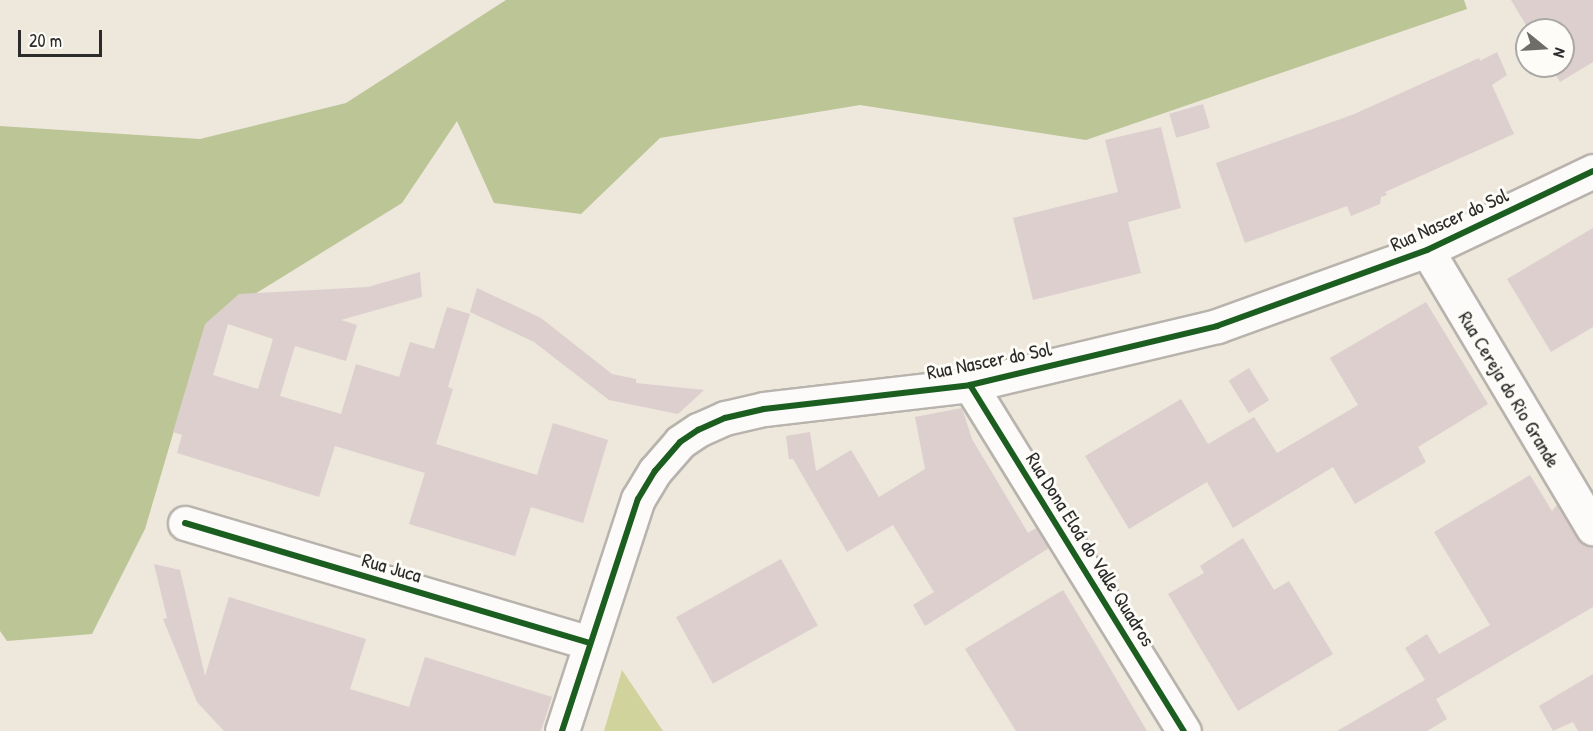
<!DOCTYPE html>
<meta charset="utf-8">
<style>
body{margin:0}
#map{position:relative;width:1593px;height:731px;overflow:hidden;background:#eee7dc;font-family:"Patrick Hand",sans-serif}
div>[style]{position:absolute}
.green>*{inset:0;background:#d0d49c}
.forest>*{inset:0;background:#bbc596}
.building>*{inset:0;background:#dccfce;transform-origin:0 0}
.roads{filter:drop-shadow(2px 0 #b8b3ac) drop-shadow(-2px 0 #b8b3ac) drop-shadow(0 2px #b8b3ac) drop-shadow(0 -2px #b8b3ac)}
.minor>*{height:33px;margin:-16.5px;padding:0 16.5px;transform-origin:16.5px;border-radius:16.5px;background:#fcfbfa}
.cycleway>*{height:6px;margin:-3px;padding:0 3px;transform-origin:3px;border-radius:3px;background:#1b5e20}
span{translate:-50% -50%;white-space:nowrap;text-align:center;line-height:1.15;-webkit-text-stroke:6px #fdfcf7;paint-order:stroke}
.street-label{font-size:20px;color:#2b2b2b}
.north{position:absolute;left:1515px;top:18px;width:60px;height:60px;box-sizing:border-box;background:#fdfcf7;border:2px solid #a9a8a5;border-radius:50%;rotate:108deg;font-size:16px;font-weight:700;line-height:24px;text-align:center;color:#2b2b2b}
.north::after{content:'';display:block;margin:auto;width:21px;height:27px;background:#6f6d69;clip-path:polygon(50% 0,100% 100%,50% 72%,0 100%)}
.scale{position:absolute;left:18px;top:30px;width:84px;height:27px;box-sizing:border-box;border:3px solid #2b2b2b;border-top:0;padding-left:8px;font-size:18px;line-height:21px;white-space:nowrap;color:#2b2b2b;-webkit-text-stroke:4px #fdfcf7;paint-order:stroke}
</style>
<div id="map">
<div class="green">
<div style="clip-path:polygon(622px 670px,663px 731px,604px 731px)"></div>
</div>
<div class="forest">
<div style="clip-path:polygon(506px 0,1464px 0,1467px 9px,1086px 140px,860px 105px,660px 138px,581px 214px,494px 203px,457px 121px,402px 203px,237px 305px,201px 339px,145px 529px,92px 634px,7px 641px,0 631px,0 126px,200px 139px,346px 103px)"></div>
</div>
<div class="building">
<div style="clip-path:polygon(1511px 0,1593px 0,1593px 62px,1560px 82px,1550px 66px,1563px 66px,1563px 30px,1529px 30px)"></div>
<div style="clip-path:polygon(1497px 52px,1507px 75px,1492px 85px,1514px 134px,1385px 192px,1387px 195px,1381px 197px,1380px 204px,1351px 216px,1347px 206px,1245px 243px,1216px 163px,1352px 115px,1479px 58px,1480px 61px)"></div>
<div style="left:1203px;top:104px;width:25px;height:35px;rotate:74deg"></div>
<div style="clip-path:polygon(1161px 127px,1181px 208px,1128px 222px,1141px 273px,1033px 300px,1013px 218px,1118px 192px,1105px 140px)"></div>
<div style="clip-path:polygon(1593px 228px,1593px 327px,1551px 352px,1507px 279px)"></div>
<div style="clip-path:polygon(evenodd,420px 272px,422px 297px,341px 320px,357px 325px,346px 361px,295px 346px,280px 396px,341px 414px,356px 364px,399px 377px,410px 342px,434px 349px,447px 307px,470px 314px,448px 387px,453px 389px,436px 444px,537px 475px,553px 423px,608px 440px,583px 523px,531px 507px,515px 556px,409px 524px,425px 473px,335px 446px,319px 497px,177px 453px,182px 435px,173px 432px,205px 324px,239px 294px,368px 287px,420px 272px,228px 324px,273px 339px,258px 389px,213px 375px,228px 324px)"></div>
<div style="clip-path:polygon(477px 288px,541px 318px,612px 374px,636px 379px,636px 383px,704px 390px,678px 414px,609px 400px,534px 342px,470px 312px)"></div>
<div style="clip-path:polygon(1426px 302px,1488px 404px,1418px 447px,1426px 462px,1355px 504px,1333px 467px,1233px 528px,1207px 482px,1129px 529px,1085px 456px,1181px 399px,1208px 444px,1254px 417px,1277px 453px,1358px 405px,1330px 358px)"></div>
<div style="left:1249px;top:368px;width:38px;height:24px;rotate:58deg"></div>
<div style="clip-path:polygon(962px 408px,972px 439px,1028px 533px,1036px 528px,1049px 548px,925px 626px,913px 605px,934px 592px,893px 525px,847px 552px,793px 459px,789px 459px,786px 436px,810px 432px,816px 471px,851px 450px,879px 497px,925px 469px,915px 417px)"></div>
<div style="clip-path:polygon(1530px 475px,1552px 511px,1557px 505px,1577px 538px,1584px 545px,1593px 547px,1593px 607px,1436px 699px,1447px 719px,1427px 731px,1337px 731px,1425px 680px,1405px 648px,1427px 634px,1439px 654px,1490px 625px,1434px 532px)"></div>
<div style="clip-path:polygon(1243px 538px,1274px 590px,1289px 581px,1333px 654px,1238px 711px,1168px 594px,1204px 573px,1200px 566px)"></div>
<div style="left:781px;top:559px;width:76px;height:120px;rotate:61deg"></div>
<div style="clip-path:polygon(154px 564px,180px 570px,205px 676px,229px 597px,366px 639px,350px 689px,409px 707px,425px 657px,552px 697px,541px 731px,224px 731px,197px 702px,163px 619px,167px 618px)"></div>
<div style="clip-path:polygon(1063px 590px,1095px 643px,1147px 731px,1016px 731px,965px 649px)"></div>
<div style="clip-path:polygon(1593px 674px,1593px 731px,1578px 731px,1573px 722px,1553px 731px,1539px 706px)"></div>
</div>
<div class="roads">
<div class="minor">
<div style="left:1427px;top:250px;width:324px;rotate:59.2deg"></div>
<div style="left:970px;top:385px;width:407px;rotate:58.3deg"></div>
<div style="left:185px;top:523px;width:421px;rotate:16.5deg"></div>
<div style="left:562px;top:731px;width:244px;rotate:-71.9deg"></div>
<div style="left:638px;top:499px;width:33px;rotate:-59deg"></div>
<div style="left:655px;top:471px;width:38px;rotate:-49deg"></div>
<div style="left:680px;top:442px;width:22px;rotate:-34deg"></div>
<div style="left:698px;top:430px;width:30px;rotate:-24deg"></div>
<div style="left:725px;top:418px;width:40px;rotate:-13deg"></div>
<div style="left:764px;top:409px;width:207px;rotate:-6.6deg"></div>
<div style="left:970px;top:385px;width:254px;rotate:-13.4deg"></div>
<div style="left:1217px;top:326px;width:223px;rotate:-19.9deg"></div>
<div style="left:1427px;top:250px;width:184px;rotate:-25.4deg"></div>
</div>
</div>
<div class="cycleway">
<div style="left:970px;top:385px;width:407px;rotate:58.3deg"></div>
<div style="left:185px;top:523px;width:421px;rotate:16.5deg"></div>
<div style="left:562px;top:731px;width:244px;rotate:-71.9deg"></div>
<div style="left:638px;top:499px;width:33px;rotate:-59deg"></div>
<div style="left:655px;top:471px;width:38px;rotate:-49deg"></div>
<div style="left:680px;top:442px;width:22px;rotate:-34deg"></div>
<div style="left:698px;top:430px;width:30px;rotate:-24deg"></div>
<div style="left:725px;top:418px;width:40px;rotate:-13deg"></div>
<div style="left:764px;top:409px;width:207px;rotate:-6.6deg"></div>
<div style="left:970px;top:385px;width:254px;rotate:-13.4deg"></div>
<div style="left:1217px;top:326px;width:223px;rotate:-19.9deg"></div>
<div style="left:1427px;top:250px;width:184px;rotate:-25.4deg"></div>
</div>
<div class="street-label">
<span style="left:1449px;top:219px;rotate:-24deg">Rua Nascer do Sol</span>
<span style="left:989px;top:360px;rotate:-11deg">Rua Nascer do Sol</span>
<span style="left:1510px;top:389px;rotate:59deg">Rua Cereja do Rio Grande</span>
<span style="left:1091px;top:549px;rotate:58deg">Rua Dona Eloá do Valle Quadros</span>
<span style="left:392px;top:567px;rotate:16deg">Rua Juca</span>
</div>
<div class="north">N</div>
<div class="scale">20 m</div>
</div>
